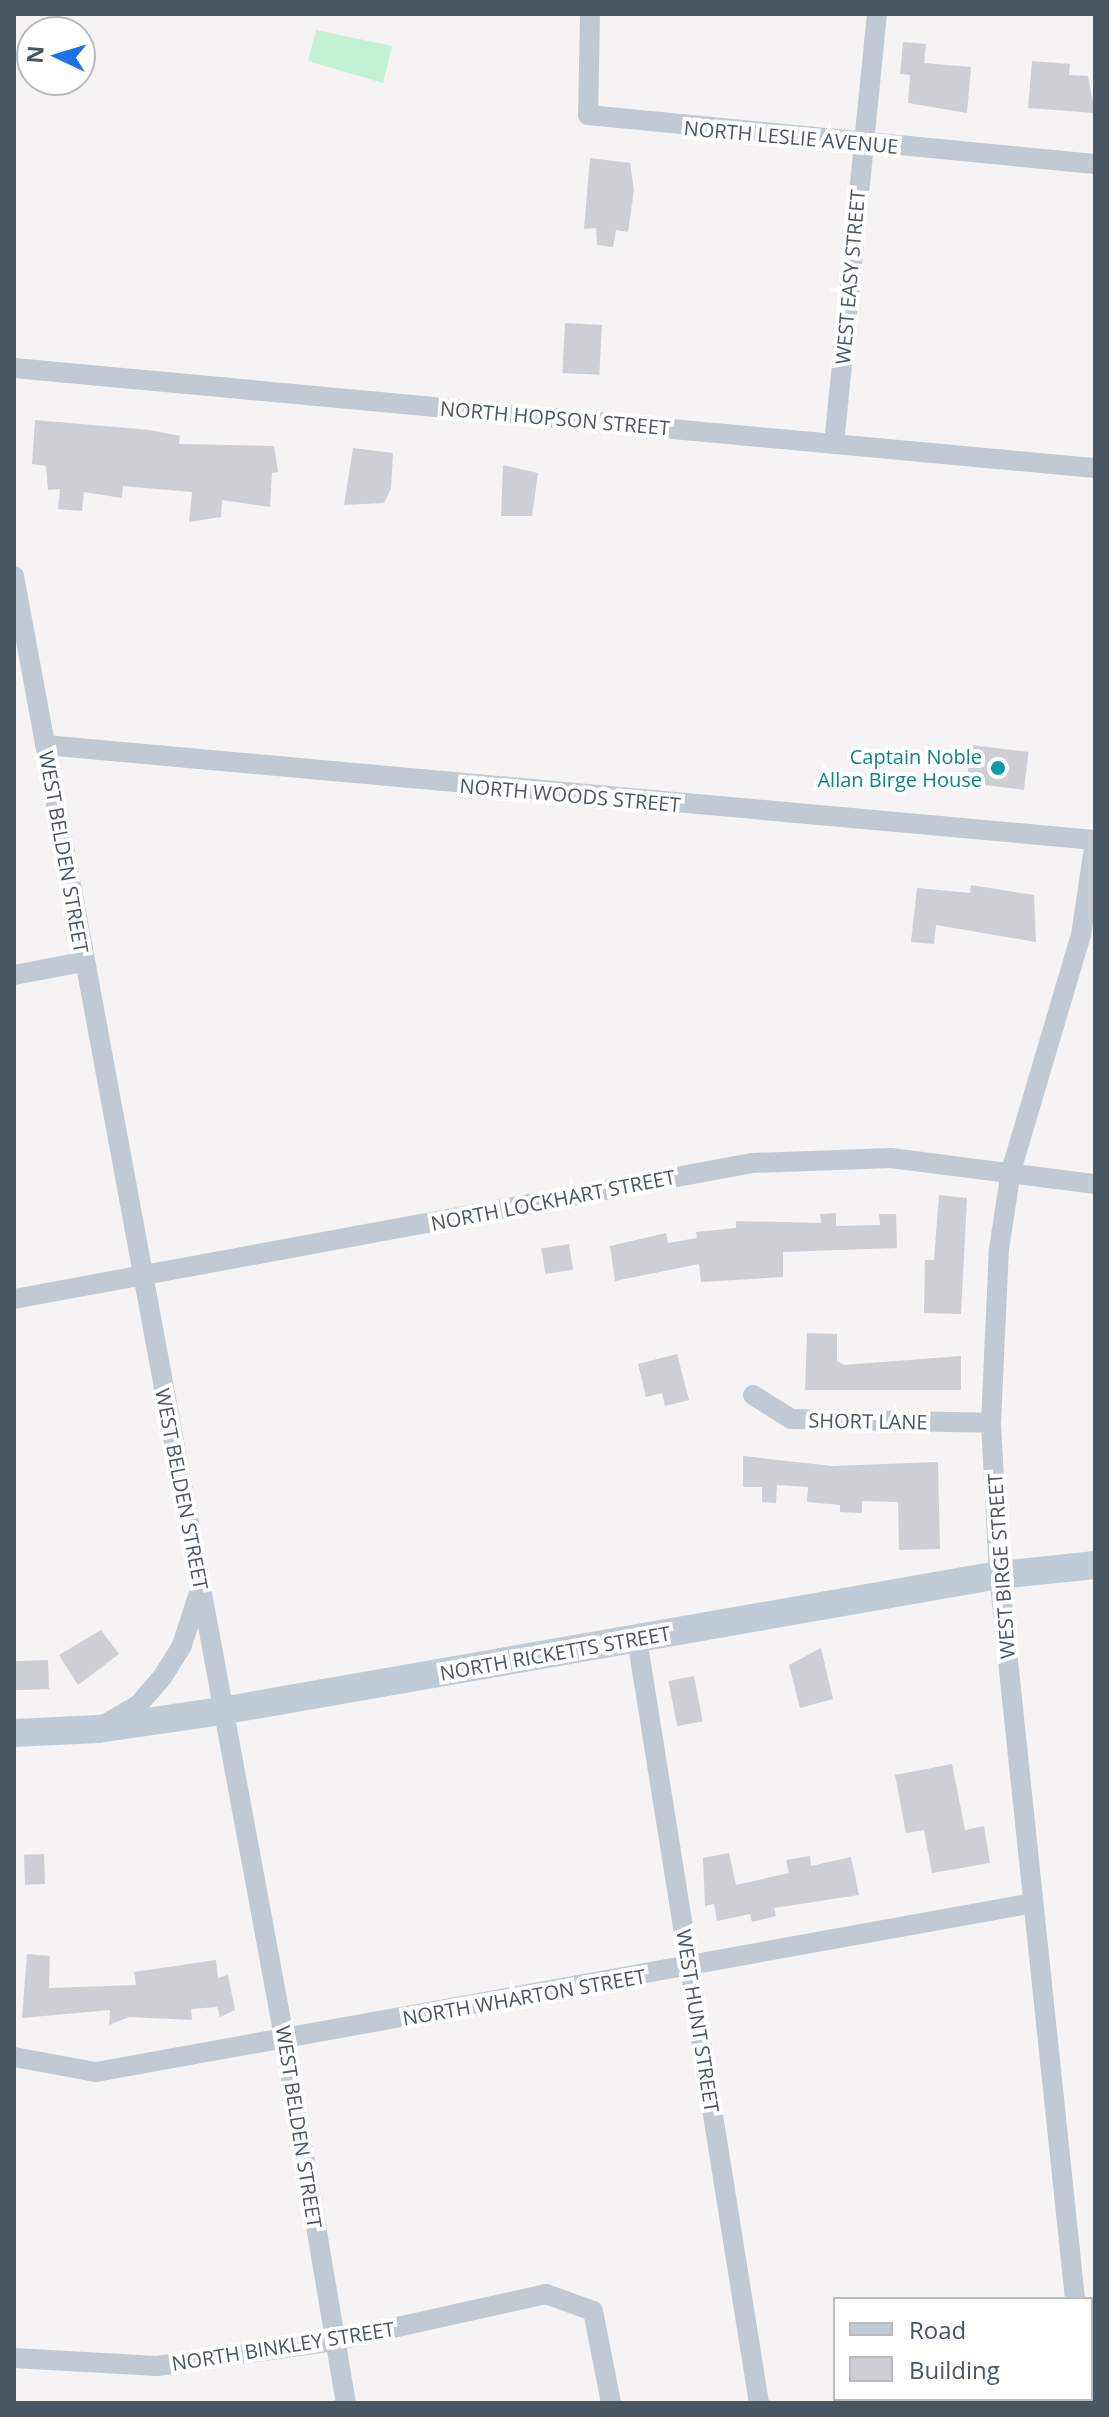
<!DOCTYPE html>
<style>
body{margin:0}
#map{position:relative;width:1109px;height:2417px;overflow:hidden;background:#f5f3f3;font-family:"Open Sans",sans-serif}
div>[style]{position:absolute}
.green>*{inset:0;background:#c3f1d5}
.building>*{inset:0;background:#cdcfd5;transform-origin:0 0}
.street>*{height:20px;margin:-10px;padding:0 10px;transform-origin:10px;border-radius:10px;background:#c1cad2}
.secondary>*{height:28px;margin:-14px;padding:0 14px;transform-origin:14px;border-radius:14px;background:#c1cbd6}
.dots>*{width:22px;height:22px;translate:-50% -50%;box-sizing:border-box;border:4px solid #fff;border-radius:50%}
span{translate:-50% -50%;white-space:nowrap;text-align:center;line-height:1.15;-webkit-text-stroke:8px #fff;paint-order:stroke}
.street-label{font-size:20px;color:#4a5661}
.culture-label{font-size:20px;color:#0d838f}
.right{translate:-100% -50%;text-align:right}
.frame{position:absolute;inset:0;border:16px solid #4a5661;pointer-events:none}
.legend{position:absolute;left:833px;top:2297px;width:260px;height:104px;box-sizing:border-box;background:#fff;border:2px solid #b7bbc0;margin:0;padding:10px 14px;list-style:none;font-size:24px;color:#4a5661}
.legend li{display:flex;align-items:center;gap:16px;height:40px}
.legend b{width:40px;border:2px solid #b7bbc0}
.north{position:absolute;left:16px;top:16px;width:80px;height:80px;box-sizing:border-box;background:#fff;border:2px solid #b7bbc0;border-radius:50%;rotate:274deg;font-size:22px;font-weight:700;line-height:32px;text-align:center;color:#4a5661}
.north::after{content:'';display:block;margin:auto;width:28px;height:36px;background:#1a73e8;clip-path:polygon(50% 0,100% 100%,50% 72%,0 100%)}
</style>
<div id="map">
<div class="green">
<div style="clip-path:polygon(316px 30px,392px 46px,383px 83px,308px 61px)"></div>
</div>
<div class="building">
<div style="clip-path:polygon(903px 42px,926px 44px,924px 63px,971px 67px,967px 113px,908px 103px,910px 75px,900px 74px)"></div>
<div style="clip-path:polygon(1032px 61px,1070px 64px,1069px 75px,1088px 76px,1095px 113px,1028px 108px)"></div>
<div style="clip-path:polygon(590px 158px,630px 163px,634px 190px,628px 232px,616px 230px,613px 247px,597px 245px,596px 228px,584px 229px)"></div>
<div style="left:565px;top:323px;width:37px;height:50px;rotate:3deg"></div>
<div style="clip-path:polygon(35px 420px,150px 430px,180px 436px,179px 444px,274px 446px,278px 472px,272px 473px,270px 507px,222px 500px,221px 517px,189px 522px,192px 492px,123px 486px,122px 498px,84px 492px,82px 511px,58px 509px,60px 489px,48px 490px,46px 466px,32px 464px)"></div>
<div style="clip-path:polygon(353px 448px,393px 453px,391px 489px,384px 503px,344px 505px)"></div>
<div style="clip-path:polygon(503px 465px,538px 473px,532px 516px,501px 516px)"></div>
<div style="left:971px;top:745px;width:58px;height:38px;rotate:7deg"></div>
<div style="clip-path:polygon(971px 885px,1034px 895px,1036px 942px,936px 925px,934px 944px,911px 942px,917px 888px,970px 893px)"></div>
<div style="clip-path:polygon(939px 1195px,967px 1198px,961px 1314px,924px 1313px,925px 1260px,934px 1260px)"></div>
<div style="clip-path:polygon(836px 1213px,836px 1226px,880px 1225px,879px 1214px,896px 1214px,897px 1248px,783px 1252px,783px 1277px,701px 1282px,699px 1264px,615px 1281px,610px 1246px,666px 1233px,668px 1243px,697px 1238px,696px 1232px,736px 1228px,736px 1221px,821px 1223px,820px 1214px)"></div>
<div style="left:569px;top:1244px;width:26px;height:28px;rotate:81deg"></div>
<div style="clip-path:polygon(807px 1333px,837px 1334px,837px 1361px,844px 1365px,961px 1356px,961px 1390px,805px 1390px)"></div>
<div style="clip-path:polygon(677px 1354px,689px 1400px,665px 1406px,662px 1393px,646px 1397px,638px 1364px)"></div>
<div style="clip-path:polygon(743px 1456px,832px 1466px,938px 1462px,940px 1549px,899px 1550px,898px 1502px,862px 1501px,862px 1513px,840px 1512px,840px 1505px,807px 1502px,808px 1487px,777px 1485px,776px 1503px,762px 1502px,762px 1487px,743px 1487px)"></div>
<div style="clip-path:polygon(101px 1630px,119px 1654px,78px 1685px,59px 1655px)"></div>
<div style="clip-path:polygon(821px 1648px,833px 1699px,800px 1708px,789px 1665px)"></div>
<div style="left:48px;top:1660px;width:29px;height:34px;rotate:88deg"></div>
<div style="left:694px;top:1676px;width:46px;height:26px;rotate:79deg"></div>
<div style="clip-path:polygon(952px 1764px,965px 1830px,984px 1826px,990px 1863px,932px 1873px,924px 1830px,906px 1833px,895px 1775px)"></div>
<div style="clip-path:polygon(729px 1853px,736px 1885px,789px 1873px,786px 1860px,810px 1856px,811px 1866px,851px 1857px,859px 1895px,774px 1908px,776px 1916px,752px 1922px,750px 1914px,717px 1921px,714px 1904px,705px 1906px,703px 1858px)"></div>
<div style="left:44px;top:1854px;width:30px;height:20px;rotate:88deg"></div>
<div style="clip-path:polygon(27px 1954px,50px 1956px,49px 1988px,136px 1985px,134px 1972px,216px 1960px,218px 1978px,228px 1975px,235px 2010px,220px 2017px,217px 2007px,191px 2009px,192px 2020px,129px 2017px,109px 2025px,110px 2010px,22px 2018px)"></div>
</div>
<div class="street">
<div style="left:590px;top:14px;width:101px;rotate:91.1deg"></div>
<div style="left:588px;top:115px;width:509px;rotate:5.52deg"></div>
<div style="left:14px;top:368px;width:1086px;rotate:5.29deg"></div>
<div style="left:834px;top:444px;width:432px;rotate:-84.3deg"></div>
<div style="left:14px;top:576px;width:1486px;rotate:79.53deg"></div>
<div style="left:284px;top:2037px;width:371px;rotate:80.4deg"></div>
<div style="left:45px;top:745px;width:1054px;rotate:5.17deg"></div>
<div style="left:14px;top:975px;width:69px;rotate:-10.8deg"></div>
<div style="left:14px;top:1299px;width:750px;rotate:-10.44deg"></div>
<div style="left:752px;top:1163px;width:139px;rotate:-2.1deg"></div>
<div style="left:891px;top:1158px;width:206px;rotate:7.3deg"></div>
<div style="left:753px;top:1395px;width:45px;rotate:32.3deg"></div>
<div style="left:791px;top:1419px;width:200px;rotate:1.1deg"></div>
<div style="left:637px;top:1639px;width:774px;rotate:80.93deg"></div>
<div style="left:107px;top:1723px;width:36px;rotate:-30deg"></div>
<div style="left:138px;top:1705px;width:38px;rotate:-49deg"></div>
<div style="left:163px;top:1676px;width:36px;rotate:-58deg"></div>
<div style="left:182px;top:1645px;width:58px;rotate:-71.9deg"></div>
<div style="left:14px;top:2057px;width:83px;rotate:10.4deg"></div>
<div style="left:96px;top:2072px;width:952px;rotate:-10.22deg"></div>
<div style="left:1075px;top:2299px;width:728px;rotate:-95.99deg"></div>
<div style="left:999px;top:1575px;width:152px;rotate:-93deg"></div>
<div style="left:991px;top:1423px;width:174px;rotate:-87.4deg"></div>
<div style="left:999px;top:1249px;width:79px;rotate:-81.3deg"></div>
<div style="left:1011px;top:1171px;width:246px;rotate:-73.5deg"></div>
<div style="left:1081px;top:935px;width:95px;rotate:-81.5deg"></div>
<div style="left:14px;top:2358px;width:143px;rotate:3.2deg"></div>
<div style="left:157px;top:2366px;width:179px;rotate:-8deg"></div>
<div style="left:334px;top:2341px;width:217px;rotate:-12.5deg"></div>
<div style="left:546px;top:2294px;width:50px;rotate:19.9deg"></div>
<div style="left:593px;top:2311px;width:94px;rotate:78.9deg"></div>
<div style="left:1086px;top:2399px;width:4px;rotate:90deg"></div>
</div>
<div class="secondary">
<div style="left:14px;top:1733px;width:84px;rotate:-2.7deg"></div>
<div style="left:98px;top:1729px;width:124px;rotate:-8.3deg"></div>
<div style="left:221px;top:1711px;width:790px;rotate:-9.92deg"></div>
<div style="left:999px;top:1575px;width:97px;rotate:-5.9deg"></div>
</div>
<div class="dots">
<div style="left:998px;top:768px;background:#0f9aa8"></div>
</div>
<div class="street-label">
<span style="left:791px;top:137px;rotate:5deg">NORTH LESLIE AVENUE</span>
<span style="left:850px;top:277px;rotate:-85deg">WEST EASY STREET</span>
<span style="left:555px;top:418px;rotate:5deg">NORTH HOPSON STREET</span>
<span style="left:570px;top:795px;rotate:5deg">NORTH WOODS STREET</span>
<span style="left:64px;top:852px;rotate:80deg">WEST BELDEN STREET</span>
<span style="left:553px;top:1200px;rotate:-11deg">NORTH LOCKHART STREET</span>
<span style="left:868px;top:1421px;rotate:1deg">SHORT LANE</span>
<span style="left:182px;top:1489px;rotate:79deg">WEST BELDEN STREET</span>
<span style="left:1001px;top:1566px;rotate:-94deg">WEST BIRGE STREET</span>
<span style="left:555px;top:1653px;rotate:-10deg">NORTH RICKETTS STREET</span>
<span style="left:524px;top:1997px;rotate:-10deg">NORTH WHARTON STREET</span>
<span style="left:698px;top:2021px;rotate:81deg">WEST HUNT STREET</span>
<span style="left:299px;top:2127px;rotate:81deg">WEST BELDEN STREET</span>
<span style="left:283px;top:2346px;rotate:-9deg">NORTH BINKLEY STREET</span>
</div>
<div class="culture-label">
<span class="right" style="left:982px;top:768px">Captain Noble<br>Allan Birge House</span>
</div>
<div class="frame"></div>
<ul class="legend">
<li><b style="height:10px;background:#c1cbd6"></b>Road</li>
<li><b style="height:22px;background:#cdcfd5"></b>Building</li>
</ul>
<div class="north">N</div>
</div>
